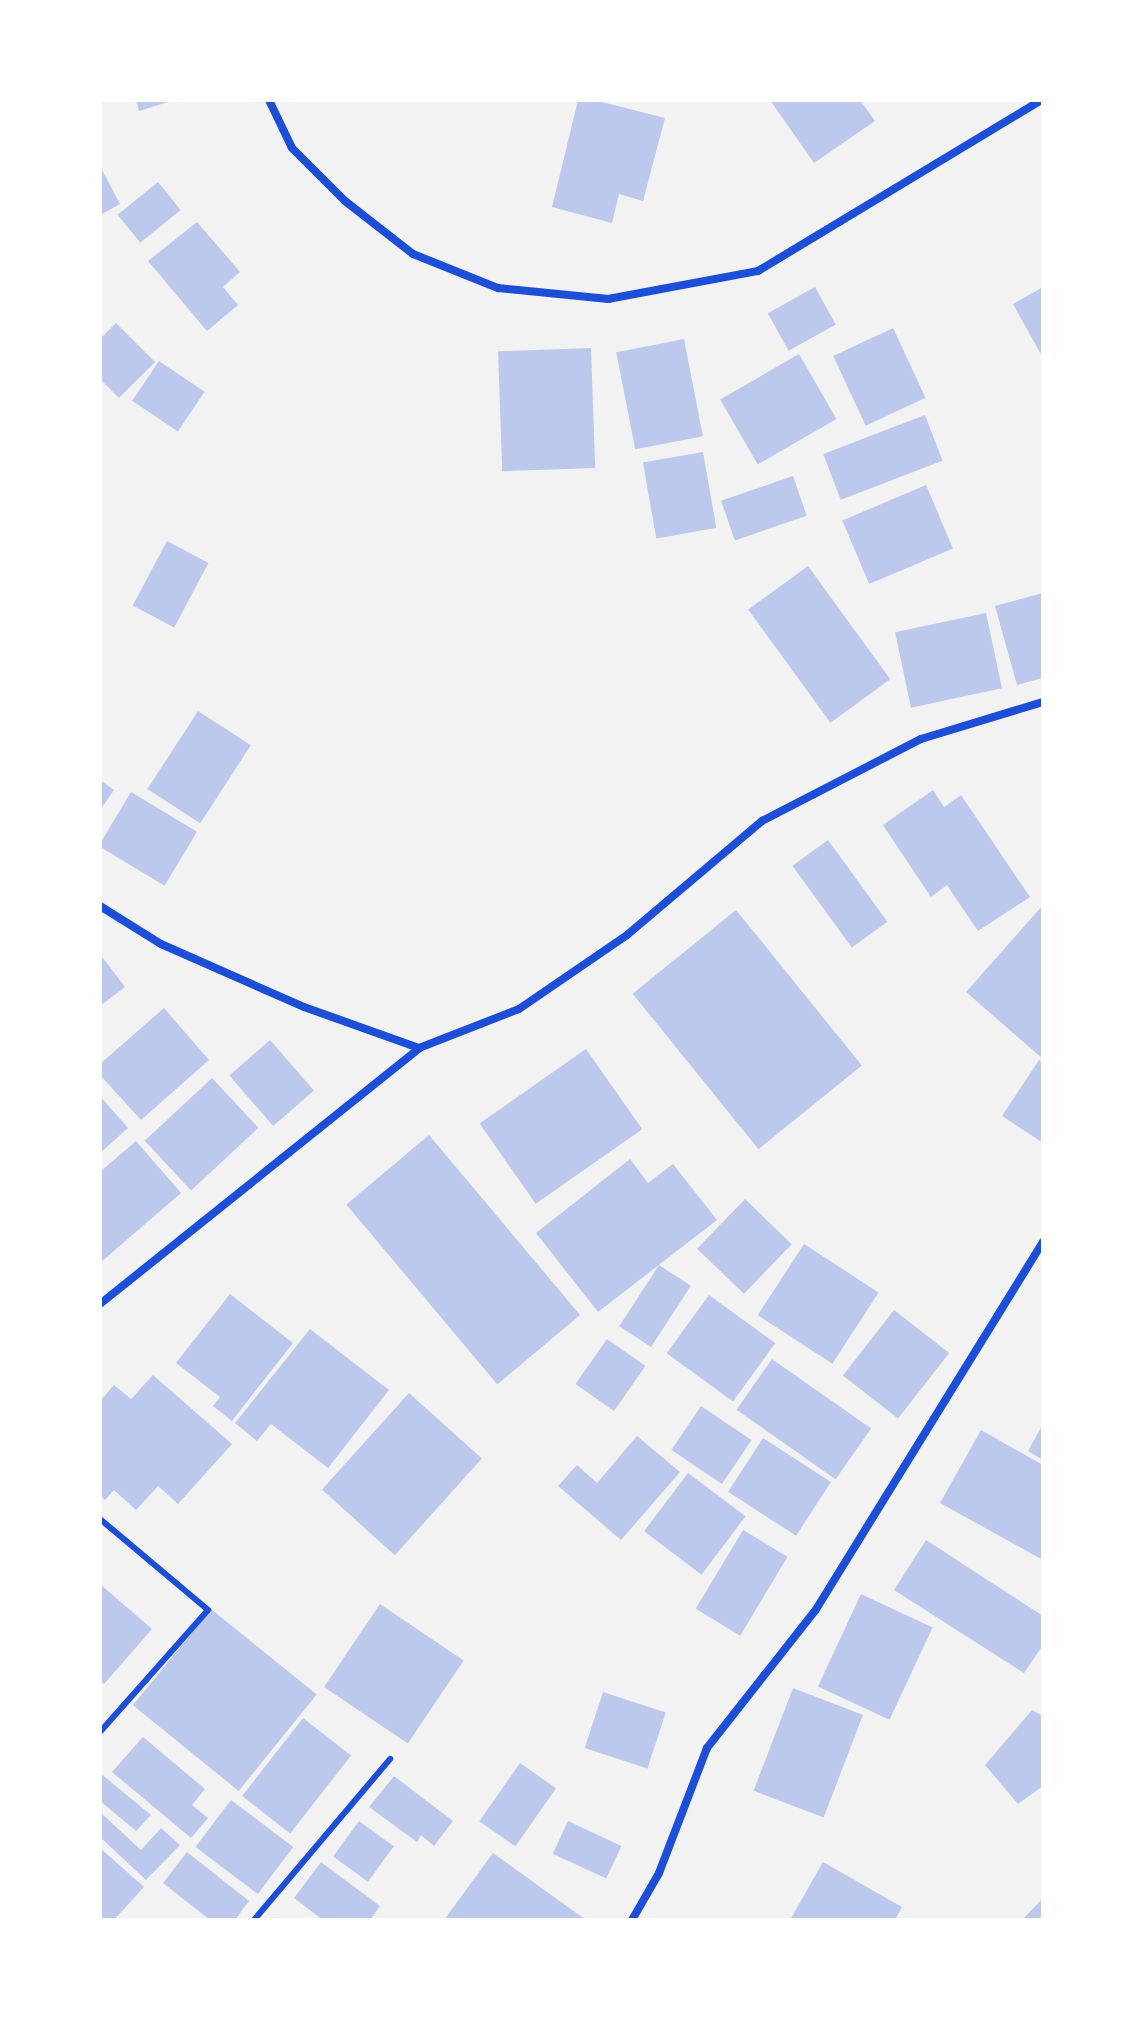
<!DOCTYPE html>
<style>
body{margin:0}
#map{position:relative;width:1143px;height:2020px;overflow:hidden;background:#f2f2f2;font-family:Cabin,sans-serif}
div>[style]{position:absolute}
.building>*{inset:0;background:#bdc9ec;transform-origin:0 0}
.service>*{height:6px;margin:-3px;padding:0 3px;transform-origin:3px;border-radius:3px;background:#1d4ed8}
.minor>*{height:8px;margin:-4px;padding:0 4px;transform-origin:4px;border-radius:4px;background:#1d4ed8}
span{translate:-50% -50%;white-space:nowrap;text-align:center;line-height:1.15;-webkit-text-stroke:8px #fff;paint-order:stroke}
.frame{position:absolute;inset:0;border:102px solid #fff;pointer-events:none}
</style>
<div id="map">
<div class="building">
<div style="clip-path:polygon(136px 100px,171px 100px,171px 101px,139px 111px)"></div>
<div style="clip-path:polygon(578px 100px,594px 100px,665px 118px,643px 201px,619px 194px,612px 223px,552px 207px)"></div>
<div style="clip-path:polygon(770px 100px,860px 100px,875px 121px,814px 163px)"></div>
<div style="clip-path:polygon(100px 166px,120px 204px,100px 215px)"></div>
<div style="left:158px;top:182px;width:36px;height:52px;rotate:51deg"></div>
<div style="clip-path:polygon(197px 222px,240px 272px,223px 287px,238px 305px,207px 331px,148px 261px)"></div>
<div style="left:815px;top:287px;width:43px;height:54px;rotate:61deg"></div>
<div style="clip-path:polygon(1043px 287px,1043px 358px,1013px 304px)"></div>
<div style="clip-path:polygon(116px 323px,155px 362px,119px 398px,100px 379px,100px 339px)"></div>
<div style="left:893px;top:328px;width:77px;height:66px;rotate:65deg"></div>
<div style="left:684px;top:339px;width:99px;height:69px;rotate:79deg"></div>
<div style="left:591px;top:348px;width:120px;height:93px;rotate:88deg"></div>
<div style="left:799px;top:354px;width:75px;height:91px;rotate:60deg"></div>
<div style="left:159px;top:361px;width:55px;height:48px;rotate:34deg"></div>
<div style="left:925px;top:415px;width:49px;height:109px;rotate:69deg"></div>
<div style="left:703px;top:452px;width:77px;height:61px;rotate:80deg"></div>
<div style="left:793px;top:476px;width:42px;height:76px;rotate:71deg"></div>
<div style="left:926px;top:485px;width:69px;height:91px;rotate:67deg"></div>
<div style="left:167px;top:541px;width:47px;height:73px;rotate:28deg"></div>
<div style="left:808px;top:566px;width:140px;height:74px;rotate:54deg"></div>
<div style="clip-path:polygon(1043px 593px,1043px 678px,1017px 685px,995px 606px)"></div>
<div style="left:986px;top:613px;width:77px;height:93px;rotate:78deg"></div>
<div style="left:198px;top:711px;width:63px;height:93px;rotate:33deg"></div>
<div style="clip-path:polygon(100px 780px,114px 790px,100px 810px)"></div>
<div style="clip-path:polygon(933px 790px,944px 807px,961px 795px,1030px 897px,978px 931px,947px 885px,931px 897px,883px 825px)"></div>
<div style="left:131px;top:792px;width:77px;height:63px;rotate:31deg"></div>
<div style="left:828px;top:840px;width:101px;height:44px;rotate:54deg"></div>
<div style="clip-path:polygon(1043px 905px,1043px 1059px,966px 992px)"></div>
<div style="left:736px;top:910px;width:200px;height:133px;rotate:51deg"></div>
<div style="clip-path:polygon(100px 954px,125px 987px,100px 1006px)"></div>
<div style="clip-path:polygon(164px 1008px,209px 1060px,141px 1120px,100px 1075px,100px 1064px)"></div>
<div style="left:270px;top:1040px;width:67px;height:54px;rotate:49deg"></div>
<div style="left:586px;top:1049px;width:98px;height:130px;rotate:55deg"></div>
<div style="clip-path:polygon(1039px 1060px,1043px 1063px,1043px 1143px,1002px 1116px)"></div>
<div style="left:212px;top:1078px;width:68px;height:92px;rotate:47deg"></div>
<div style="clip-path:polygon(100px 1096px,128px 1128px,100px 1153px)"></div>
<div style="left:429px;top:1135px;width:235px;height:108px;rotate:50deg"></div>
<div style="clip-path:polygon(136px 1141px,181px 1193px,100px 1263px,100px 1172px)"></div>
<div style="clip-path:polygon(630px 1159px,648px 1183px,673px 1164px,717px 1220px,598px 1312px,536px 1233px)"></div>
<div style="left:745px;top:1199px;width:65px;height:69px;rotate:44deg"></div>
<div style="left:804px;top:1244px;width:89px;height:85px;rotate:33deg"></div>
<div style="left:659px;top:1265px;width:38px;height:73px;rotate:33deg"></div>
<div style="clip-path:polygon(230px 1294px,293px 1343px,232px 1421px,213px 1406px,220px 1397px,176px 1363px)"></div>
<div style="left:709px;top:1295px;width:82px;height:72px;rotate:36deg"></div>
<div style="left:894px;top:1310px;width:70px;height:83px;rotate:38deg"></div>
<div style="clip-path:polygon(310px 1329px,389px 1390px,328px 1468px,271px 1424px,257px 1441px,235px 1423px)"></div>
<div style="left:607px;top:1339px;width:47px;height:55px;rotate:35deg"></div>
<div style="left:772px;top:1359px;width:121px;height:62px;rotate:35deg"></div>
<div style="clip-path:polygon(153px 1375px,232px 1444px,178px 1504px,158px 1486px,136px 1510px,114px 1490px,105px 1500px,100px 1495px,100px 1401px,114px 1385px,131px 1399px)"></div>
<div style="left:409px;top:1393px;width:98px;height:130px;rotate:42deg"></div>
<div style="left:701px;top:1406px;width:61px;height:53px;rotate:34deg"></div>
<div style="clip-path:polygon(1043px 1424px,1043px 1460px,1028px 1451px)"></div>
<div style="clip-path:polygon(981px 1430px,1043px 1465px,1043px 1560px,940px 1503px)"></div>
<div style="clip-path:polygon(637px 1436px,680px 1472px,621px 1540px,558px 1486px,577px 1465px,597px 1483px)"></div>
<div style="left:763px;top:1438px;width:81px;height:64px;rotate:33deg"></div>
<div style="left:688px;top:1473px;width:72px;height:73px;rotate:37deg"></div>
<div style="left:743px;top:1530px;width:52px;height:92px;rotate:31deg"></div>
<div style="clip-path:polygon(926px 1540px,1043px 1616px,1043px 1645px,1024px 1673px,894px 1590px)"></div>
<div style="clip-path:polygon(100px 1584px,152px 1629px,104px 1684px,100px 1680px)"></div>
<div style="left:861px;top:1594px;width:79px;height:102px;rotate:25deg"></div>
<div style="left:380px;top:1604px;width:101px;height:100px;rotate:34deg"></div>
<div style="left:211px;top:1609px;width:136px;height:124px;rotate:39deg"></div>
<div style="left:793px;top:1688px;width:75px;height:110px;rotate:21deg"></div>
<div style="left:603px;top:1692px;width:66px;height:59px;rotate:18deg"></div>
<div style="clip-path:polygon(1032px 1710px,1043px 1716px,1043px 1786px,1018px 1804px,985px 1765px)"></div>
<div style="left:303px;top:1718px;width:61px;height:99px;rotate:38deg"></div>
<div style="clip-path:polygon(143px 1737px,205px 1789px,192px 1805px,208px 1818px,191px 1838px,112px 1772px)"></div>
<div style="left:520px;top:1763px;width:44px;height:71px;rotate:35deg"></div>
<div style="clip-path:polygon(100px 1773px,151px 1815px,136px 1831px,100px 1801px)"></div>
<div style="clip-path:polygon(394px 1776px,453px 1821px,434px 1846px,421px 1835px,417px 1842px,369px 1807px)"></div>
<div style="left:231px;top:1800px;width:78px;height:59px;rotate:37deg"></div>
<div style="clip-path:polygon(100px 1812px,141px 1850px,161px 1828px,180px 1845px,146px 1880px,100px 1837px)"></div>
<div style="left:359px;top:1821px;width:43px;height:44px;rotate:36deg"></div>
<div style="left:568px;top:1821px;width:59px;height:36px;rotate:25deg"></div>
<div style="clip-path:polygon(100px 1848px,144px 1887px,114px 1920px,100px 1920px)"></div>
<div style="clip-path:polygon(187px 1852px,249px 1901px,235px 1920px,210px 1920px,163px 1883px)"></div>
<div style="clip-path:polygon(493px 1853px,586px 1920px,444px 1920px)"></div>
<div style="clip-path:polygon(321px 1862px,380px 1906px,370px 1920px,323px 1920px,294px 1898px)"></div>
<div style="clip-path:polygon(823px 1862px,902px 1907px,895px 1920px,790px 1920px)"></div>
<div style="clip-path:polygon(1043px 1898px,1043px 1920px,1022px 1920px)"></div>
</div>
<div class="service">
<div style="left:100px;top:1519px;width:141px;rotate:40.1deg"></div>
<div style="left:208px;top:1610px;width:163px;rotate:131.5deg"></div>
<div style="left:254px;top:1920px;width:211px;rotate:-49.8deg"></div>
</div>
<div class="minor">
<div style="left:269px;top:100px;width:53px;rotate:64.4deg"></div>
<div style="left:292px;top:148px;width:75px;rotate:45deg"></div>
<div style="left:345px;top:201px;width:86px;rotate:37.9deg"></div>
<div style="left:413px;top:254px;width:92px;rotate:21.8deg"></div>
<div style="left:498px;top:288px;width:111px;rotate:5.7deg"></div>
<div style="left:608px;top:299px;width:153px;rotate:-10.6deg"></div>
<div style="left:758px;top:271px;width:332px;rotate:-31.1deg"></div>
<div style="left:100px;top:906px;width:72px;rotate:31.9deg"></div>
<div style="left:161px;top:944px;width:156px;rotate:23.8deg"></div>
<div style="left:304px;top:1007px;width:122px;rotate:19.6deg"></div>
<div style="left:419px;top:1048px;width:107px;rotate:-21.3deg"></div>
<div style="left:519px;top:1009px;width:131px;rotate:-34.4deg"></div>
<div style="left:627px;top:935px;width:177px;rotate:-40.2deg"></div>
<div style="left:762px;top:821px;width:179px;rotate:-27.3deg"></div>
<div style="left:921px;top:739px;width:127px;rotate:-16.9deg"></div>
<div style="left:100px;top:1304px;width:409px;rotate:-38.7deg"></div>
<div style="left:632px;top:1920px;width:54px;rotate:-60.1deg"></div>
<div style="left:659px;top:1873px;width:134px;rotate:-69deg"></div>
<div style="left:707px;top:1748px;width:174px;rotate:-51.8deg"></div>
<div style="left:815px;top:1611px;width:434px;rotate:-58.3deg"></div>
</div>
<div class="frame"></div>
</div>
